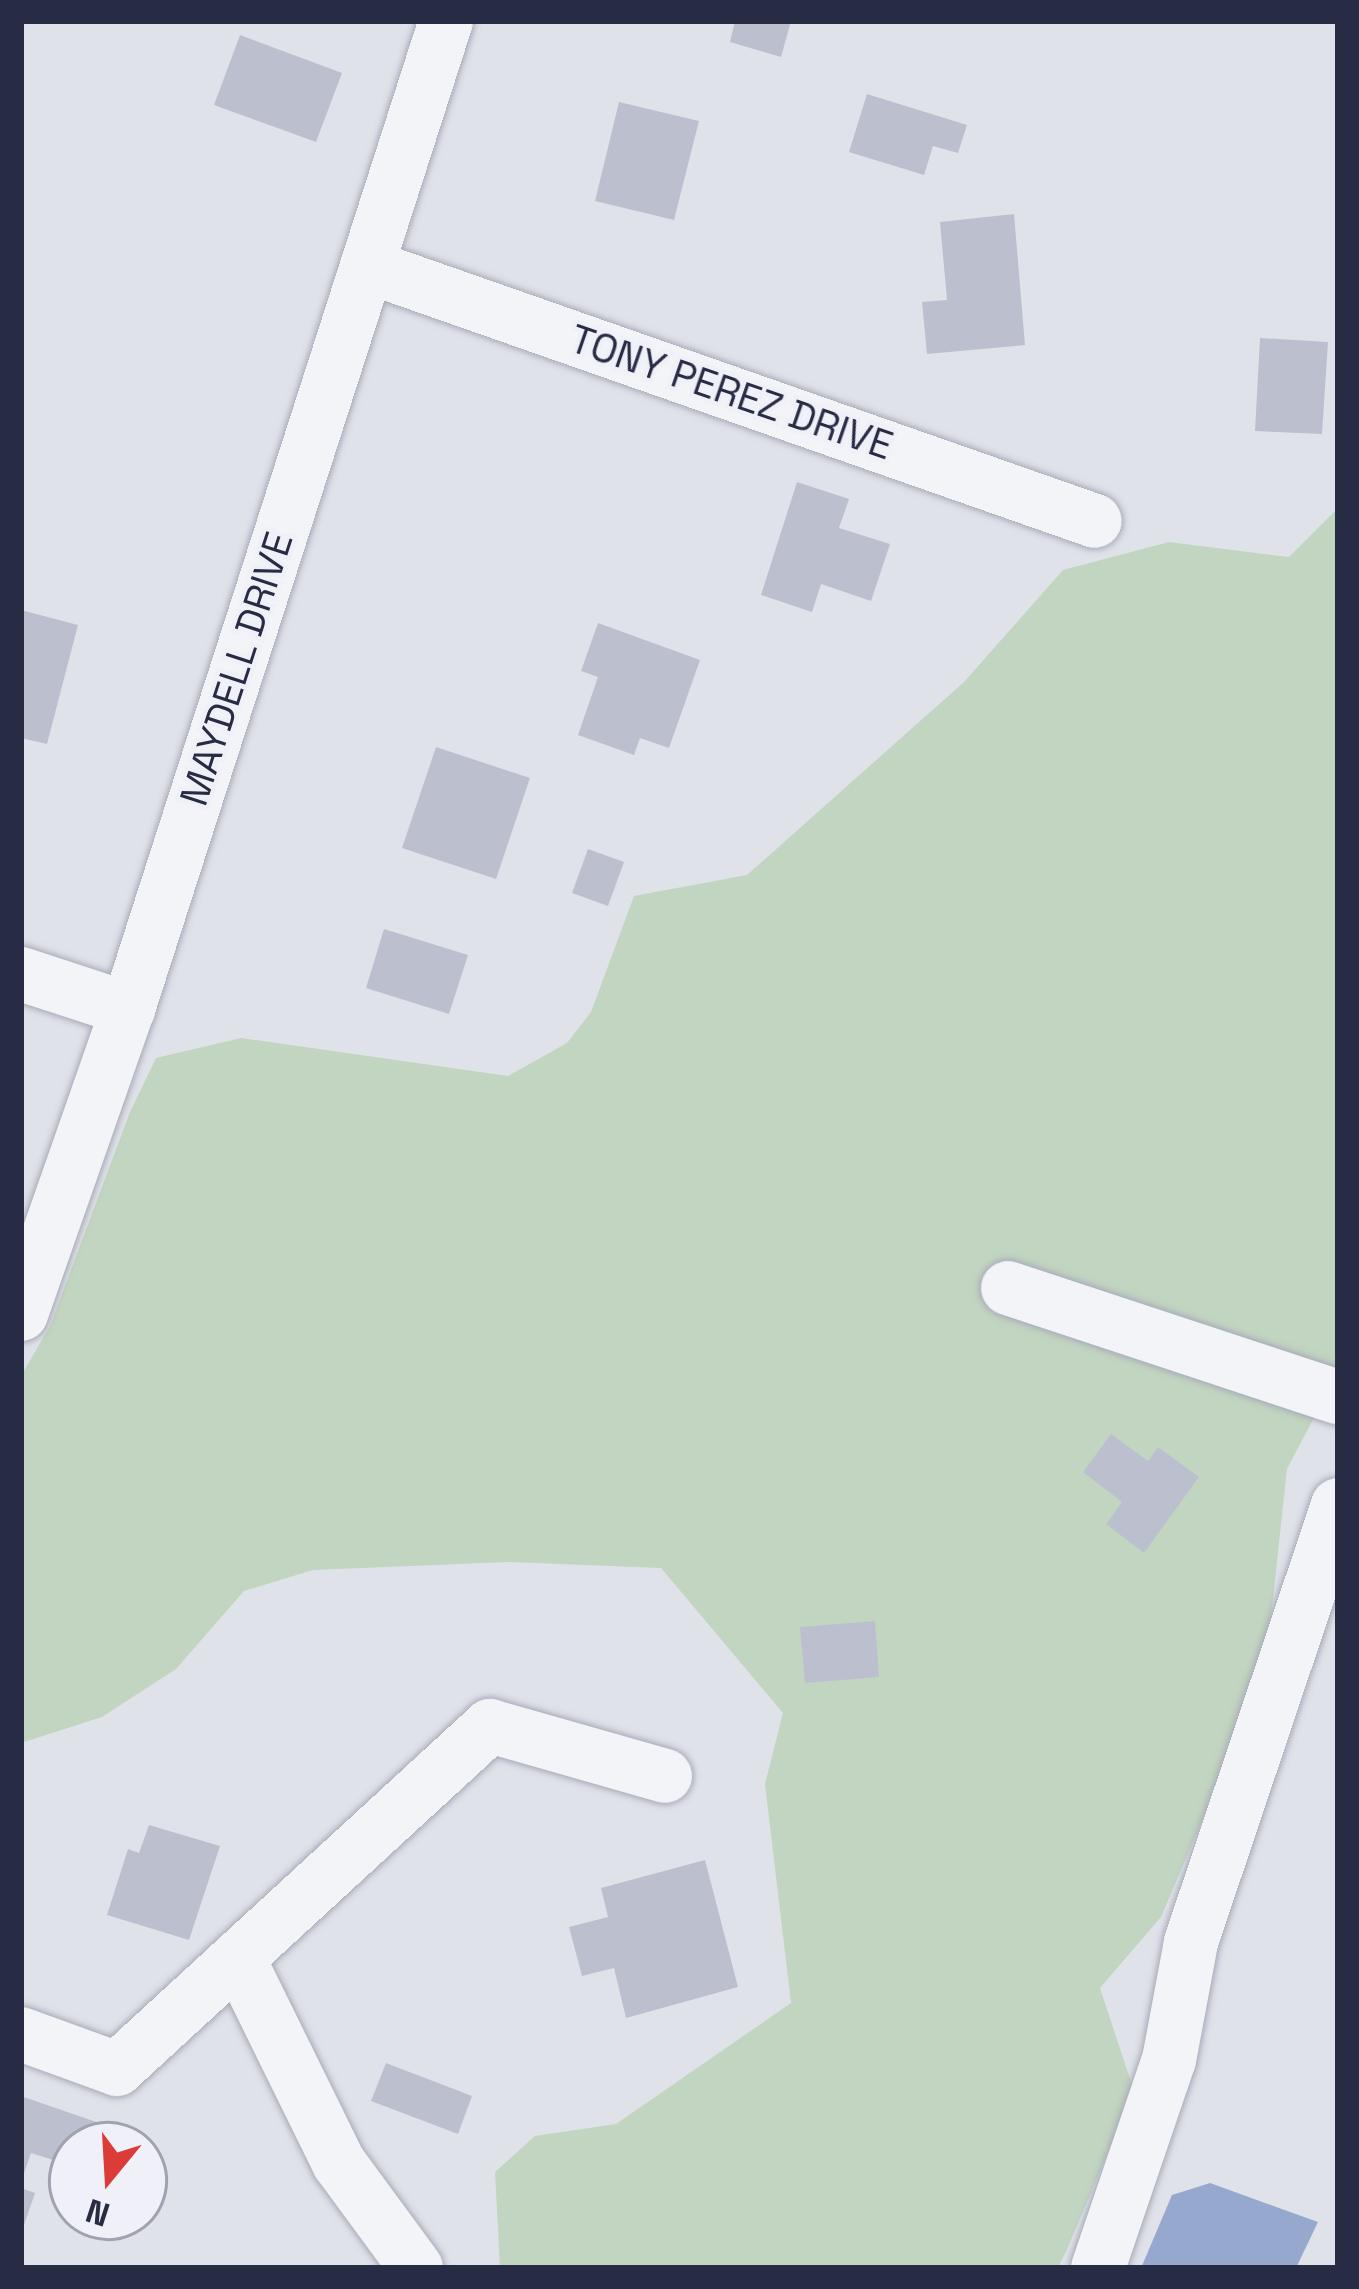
<!DOCTYPE html>
<style>
body{margin:0}
#map{position:relative;width:1359px;height:2289px;overflow:hidden;background:#e0e2ea;font-family:"Space Grotesk",sans-serif}
div>[style]{position:absolute}
.green>*{inset:0;background:#c2d5c0}
.water>*{inset:0;background:#97a8ce}
.building>*{inset:0;background:#bcc0ce}
.roads{filter:drop-shadow(0 0 3px #a8abb8) drop-shadow(0 0 3px #a8abb8)}
.minor>*{height:54px;margin:-27px;padding:0 27px;transform-origin:27px;border-radius:27px;background:#f3f4f8}
span{translate:-50% -50%;white-space:nowrap;text-align:center;line-height:1.15;-webkit-text-stroke:9px #f0f1f8;paint-order:stroke}
.street-label{font-size:39px;color:#272c44}
.frame{position:absolute;inset:0;border:24px solid #272c44;pointer-events:none}
.north{position:absolute;left:48px;top:2121px;width:120px;height:120px;box-sizing:border-box;background:#f0f1f8;border:3px solid #a0a2b0;border-radius:50%;rotate:198deg;font-size:33px;font-weight:700;line-height:48px;text-align:center;color:#272c44}
.north::after{content:'';display:block;margin:auto;width:42px;height:54px;background:#dc3c38;clip-path:polygon(50% 0,100% 100%,50% 72%,0 100%)}
</style>
<div id="map">
<div class="green">
<div style="clip-path:polygon(1338px 508px,1338px 1372px,1287px 1469px,1270px 1627px,1204px 1816px,1161px 1917px,1100px 1988px,1134px 2091px,1068px 2247px,1058px 2268px,500px 2268px,495px 2172px,535px 2136px,616px 2124px,791px 2003px,765px 1784px,783px 1713px,661px 1568px,509px 1562px,313px 1570px,244px 1591px,176px 1669px,102px 1717px,21px 1743px,21px 1376px,50px 1326px,130px 1112px,156px 1058px,241px 1038px,508px 1076px,567px 1043px,591px 1012px,634px 896px,747px 875px,964px 682px,1063px 570px,1169px 542px,1289px 557px)"></div>
</div>
<div class="water">
<div style="clip-path:polygon(1210px 2183px,1318px 2222px,1296px 2268px,1141px 2268px,1172px 2195px)"></div>
</div>
<div class="building">
<div style="clip-path:polygon(735px 21px,791px 21px,781px 57px,730px 42px)"></div>
<div style="clip-path:polygon(240px 35px,342px 73px,316px 142px,214px 105px)"></div>
<div style="clip-path:polygon(867px 94px,967px 125px,958px 153px,933px 146px,924px 175px,849px 152px)"></div>
<div style="clip-path:polygon(619px 102px,699px 121px,674px 220px,595px 201px)"></div>
<div style="clip-path:polygon(1014px 214px,1025px 345px,927px 354px,922px 302px,947px 300px,940px 222px)"></div>
<div style="clip-path:polygon(1260px 338px,1328px 342px,1322px 434px,1255px 431px)"></div>
<div style="clip-path:polygon(797px 482px,849px 499px,839px 528px,890px 544px,871px 601px,821px 584px,812px 612px,761px 595px)"></div>
<div style="clip-path:polygon(21px 610px,78px 625px,47px 744px,21px 738px)"></div>
<div style="clip-path:polygon(598px 623px,700px 660px,669px 748px,640px 738px,634px 755px,578px 735px,598px 677px,581px 671px)"></div>
<div style="clip-path:polygon(436px 747px,530px 778px,496px 879px,402px 848px)"></div>
<div style="clip-path:polygon(588px 849px,624px 862px,608px 906px,572px 893px)"></div>
<div style="clip-path:polygon(384px 929px,468px 955px,449px 1014px,366px 988px)"></div>
<div style="clip-path:polygon(1111px 1434px,1148px 1461px,1158px 1447px,1199px 1477px,1144px 1553px,1106px 1524px,1122px 1502px,1083px 1472px)"></div>
<div style="clip-path:polygon(875px 1621px,879px 1677px,805px 1683px,800px 1627px)"></div>
<div style="clip-path:polygon(149px 1825px,220px 1846px,189px 1940px,107px 1915px,128px 1849px,139px 1853px)"></div>
<div style="clip-path:polygon(705px 1860px,738px 1987px,626px 2018px,614px 1968px,582px 1976px,569px 1927px,608px 1917px,601px 1888px)"></div>
<div style="clip-path:polygon(386px 2063px,472px 2096px,458px 2134px,371px 2101px)"></div>
<div style="clip-path:polygon(21px 2096px,105px 2125px,98px 2145px,72px 2145px,72px 2166px,31px 2153px,21px 2182px)"></div>
<div style="clip-path:polygon(21px 2188px,35px 2193px,22px 2231px,21px 2231px)"></div>
</div>
<div class="roads">
<div class="minor">
<div style="left:367px;top:266px;width:771px;rotate:19.3deg"></div>
<div style="left:21px;top:974px;width:113px;rotate:18.1deg"></div>
<div style="left:1008px;top:1288px;width:348px;rotate:18.3deg"></div>
<div style="left:21px;top:1314px;width:323px;rotate:-70.7deg"></div>
<div style="left:128px;top:1009px;width:1038px;rotate:-72.16deg"></div>
<div style="left:238px;top:1958px;width:229px;rotate:63.8deg"></div>
<div style="left:339px;top:2163px;width:130px;rotate:53.7deg"></div>
<div style="left:21px;top:2034px;width:102px;rotate:20deg"></div>
<div style="left:117px;top:2069px;width:507px;rotate:-42.6deg"></div>
<div style="left:490px;top:1726px;width:182px;rotate:15.9deg"></div>
<div style="left:1098px;top:2268px;width:220px;rotate:-71.2deg"></div>
<div style="left:1169px;top:2060px;width:120px;rotate:-79.4deg"></div>
<div style="left:1191px;top:1942px;width:461px;rotate:-71.4deg"></div>
</div>
</div>
<div class="street-label">
<span style="left:731px;top:393px;rotate:19deg">TONY PEREZ DRIVE</span>
<span style="left:237px;top:669px;rotate:-72deg">MAYDELL DRIVE</span>
</div>
<div class="frame"></div>
<div class="north">N</div>
</div>
